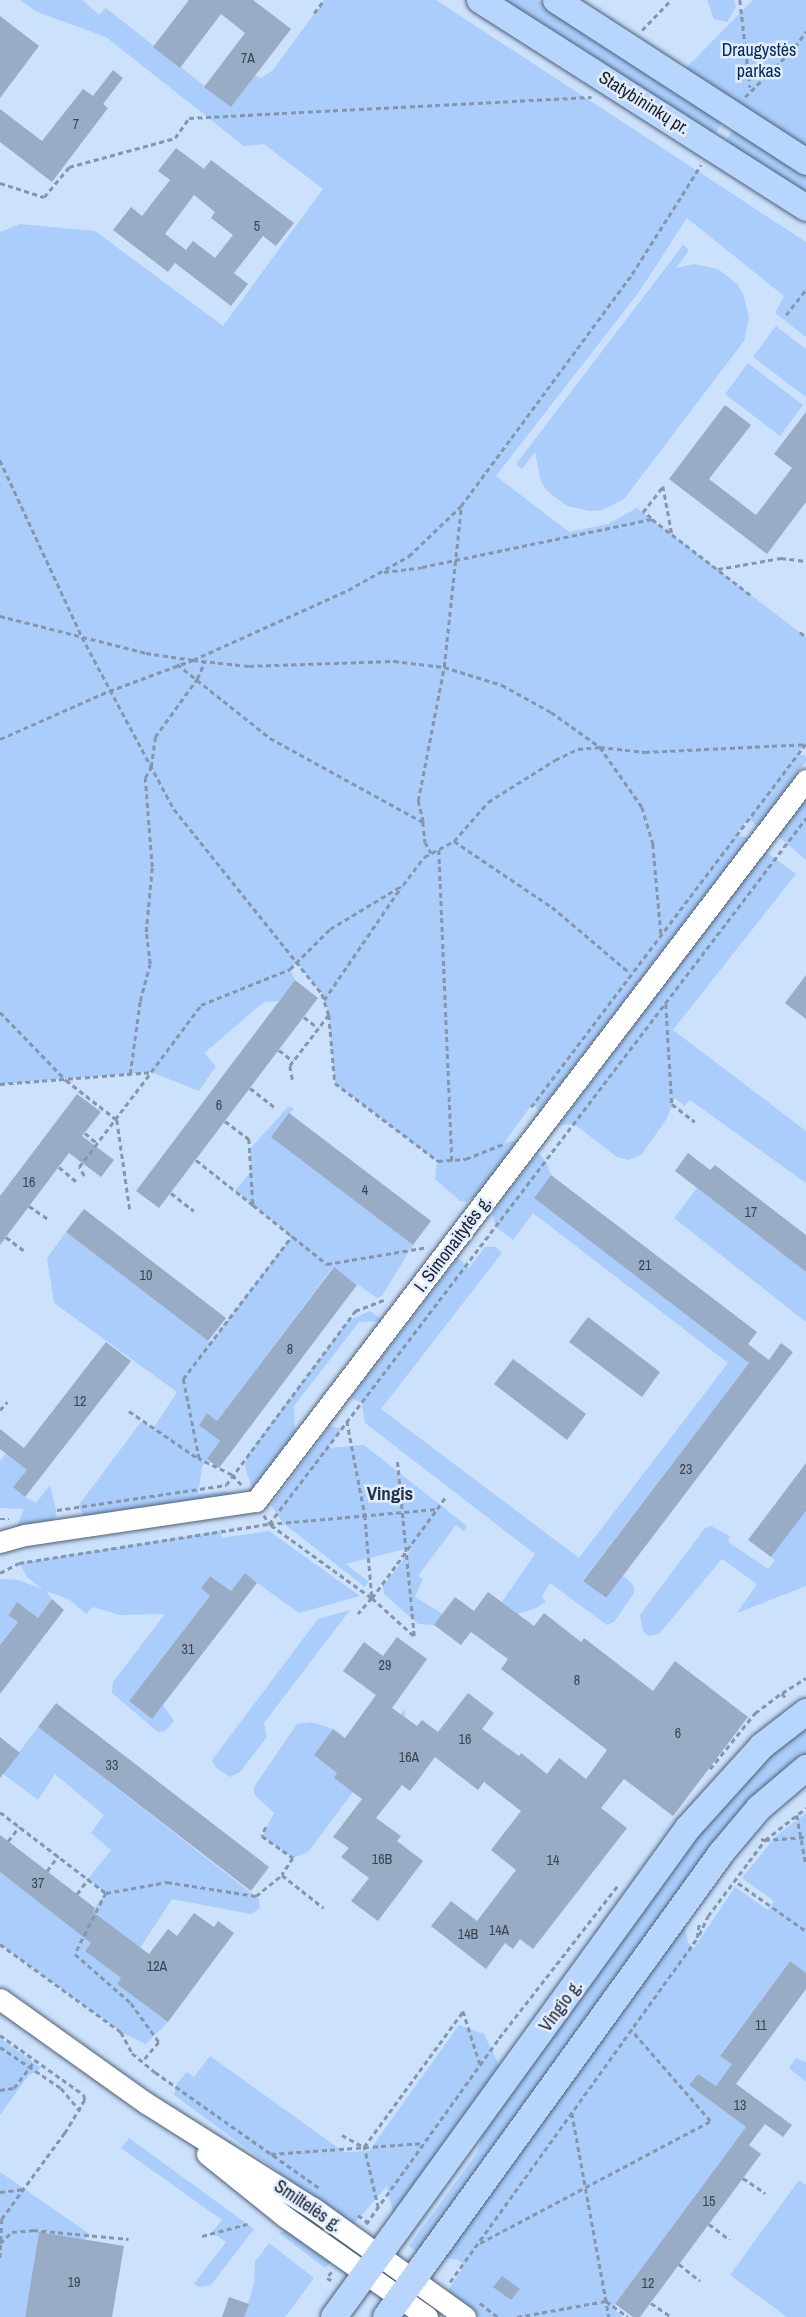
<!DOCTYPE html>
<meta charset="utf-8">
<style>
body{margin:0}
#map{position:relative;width:806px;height:2317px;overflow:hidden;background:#cce1fc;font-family:"Archivo Narrow",sans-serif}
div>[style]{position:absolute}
.green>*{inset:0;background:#aacdfb}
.building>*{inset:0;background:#99acc6}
.path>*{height:2.5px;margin-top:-1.25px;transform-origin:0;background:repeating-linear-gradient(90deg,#8696aa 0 5px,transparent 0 8.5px)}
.roads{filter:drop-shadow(0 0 2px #4d5f75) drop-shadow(0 0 2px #4d5f75)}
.minor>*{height:21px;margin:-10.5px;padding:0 10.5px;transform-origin:10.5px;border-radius:10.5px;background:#fff}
.major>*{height:26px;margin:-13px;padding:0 13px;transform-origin:13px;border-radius:13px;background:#b8d6fd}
span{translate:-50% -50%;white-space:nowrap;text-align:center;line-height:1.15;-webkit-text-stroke:5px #e1edfe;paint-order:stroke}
.number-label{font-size:14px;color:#3a4452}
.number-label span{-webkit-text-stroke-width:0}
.park-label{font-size:18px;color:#002856}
.street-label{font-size:18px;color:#1a212b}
.neighbourhood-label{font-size:19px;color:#233347;font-weight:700}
</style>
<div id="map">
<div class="green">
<div style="clip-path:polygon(20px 0,82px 0,99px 15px,106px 8px,231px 107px,255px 76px,261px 78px,273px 70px,324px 0,436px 0,806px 242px,806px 337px,775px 313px,784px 296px,687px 218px,639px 292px,496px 476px,569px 532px,608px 524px,637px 508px,806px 637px,806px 744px,798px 754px,806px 756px,806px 761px,758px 828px,749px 817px,736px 836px,749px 837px,539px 1112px,533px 1103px,504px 1143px,519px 1140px,479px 1194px,466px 1202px,460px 1201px,435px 1179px,437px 1161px,335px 1083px,328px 1010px,322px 994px,297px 962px,290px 969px,295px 980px,279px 1001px,264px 1002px,204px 1053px,216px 1066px,199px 1091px,151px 1072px,0 1084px,0 232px,20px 224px,95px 231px,223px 326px,323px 189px,264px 144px,244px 146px,106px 37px,37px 12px)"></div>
<div style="clip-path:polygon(502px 0,538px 0,724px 119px,713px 137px)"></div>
<div style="clip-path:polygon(707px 0,734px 0,736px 7px,727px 22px,714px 19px)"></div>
<div style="clip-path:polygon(753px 0,806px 0,806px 150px,684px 70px)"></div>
<div style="clip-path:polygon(735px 126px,806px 172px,806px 197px,724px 144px)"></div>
<div style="clip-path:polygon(683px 245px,689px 250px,676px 268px,694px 264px,718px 269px,737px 284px,743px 294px,749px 317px,744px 341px,624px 499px,602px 510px,590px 511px,567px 506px,548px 492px,541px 482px,535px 452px,522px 469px,516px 464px)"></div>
<div style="clip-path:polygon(776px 326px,806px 349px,806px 397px,753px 357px)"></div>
<div style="clip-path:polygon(748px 363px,803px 405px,780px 436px,725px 394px)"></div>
<div style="clip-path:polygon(806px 797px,806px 860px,777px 835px)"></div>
<div style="clip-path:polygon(765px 851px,796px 874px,673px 1030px,806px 1131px,806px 1183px,690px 1100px,684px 1106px,675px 1098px,666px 1120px,641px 1155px,629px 1160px,617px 1157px,574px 1124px,559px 1125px)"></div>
<div style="clip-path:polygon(288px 1107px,294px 1108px,272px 1137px,413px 1245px,382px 1296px,377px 1298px,333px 1267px,217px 1421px,207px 1413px,199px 1424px,220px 1441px,202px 1467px,198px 1494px,225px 1491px,238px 1496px,85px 1517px,78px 1506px,82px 1501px,141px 1422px,153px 1429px,177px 1392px,54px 1303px,47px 1258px,66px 1232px,210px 1343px,292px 1236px,235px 1191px,251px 1171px,250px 1149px)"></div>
<div style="clip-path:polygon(538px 1153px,546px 1161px,551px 1175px,534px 1198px,749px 1363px,583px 1580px,605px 1598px,623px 1575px,634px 1586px,634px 1593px,614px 1622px,607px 1625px,550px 1583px,542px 1597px,546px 1602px,536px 1608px,518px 1614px,502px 1602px,535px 1554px,365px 1423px,362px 1403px,351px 1398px,458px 1258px,469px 1268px,485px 1247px,496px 1247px,502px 1253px,381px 1409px,579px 1558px,728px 1363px,533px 1213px,513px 1240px,496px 1227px,492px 1213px)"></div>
<div style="clip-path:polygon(697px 1188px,806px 1272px,806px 1322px,674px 1218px)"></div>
<div style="clip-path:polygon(370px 1311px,383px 1321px,359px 1322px,294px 1406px,295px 1433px,252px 1488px,245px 1467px,246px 1457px,348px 1321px)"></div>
<div style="clip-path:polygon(330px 1426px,342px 1429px,328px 1448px,364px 1445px,467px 1526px,464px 1531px,456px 1525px,418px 1576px,423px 1579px,415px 1597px,443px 1614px,434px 1625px,418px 1624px,384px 1594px,383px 1586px,413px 1547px,346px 1564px,368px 1581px,365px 1587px,283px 1523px,271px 1505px)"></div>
<div style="clip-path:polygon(6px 1454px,27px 1470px,14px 1487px,25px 1497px,36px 1503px,50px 1485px,56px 1510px,56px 1517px,51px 1521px,17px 1526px,24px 1509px,0 1508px,0 1461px)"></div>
<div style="clip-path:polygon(806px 1511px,806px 1586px,737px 1613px,757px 1584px,722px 1559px,659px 1634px,649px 1636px,643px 1631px,640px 1615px,705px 1528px,711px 1526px,730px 1536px,728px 1542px,768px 1569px,775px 1560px,771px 1557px)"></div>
<div style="clip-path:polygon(220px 1531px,222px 1538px,269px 1531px,360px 1596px,299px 1613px,245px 1574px,231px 1591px,210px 1576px,201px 1588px,210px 1596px,129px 1701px,152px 1719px,163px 1705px,174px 1721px,165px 1731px,158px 1732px,112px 1693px,113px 1682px,165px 1614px,120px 1615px,93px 1607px,86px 1614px,70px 1600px,46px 1591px,52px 1599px,38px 1618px,17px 1602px,8px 1614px,18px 1622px,0 1645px,0 1579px,18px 1580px,42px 1589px,27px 1577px,19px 1563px)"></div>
<div style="clip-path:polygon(350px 1610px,264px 1723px,267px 1737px,240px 1772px,230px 1777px,216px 1768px,212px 1760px,318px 1619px)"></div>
<div style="clip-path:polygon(405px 1709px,404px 1724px,308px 1852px,293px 1858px,262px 1836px,274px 1813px,254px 1794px,254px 1787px,297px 1724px,311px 1722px,333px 1729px,314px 1755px,337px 1773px,334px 1778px,347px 1788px)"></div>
<div style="clip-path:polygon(806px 1724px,806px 1754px,794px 1761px,420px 2254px,409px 2246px,477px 2153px,484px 2128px,577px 1998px,737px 1783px)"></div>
<div style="clip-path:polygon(38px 1727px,259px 1899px,260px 1908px,251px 1914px,172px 1899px,140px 1948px,106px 1923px,85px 1951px,121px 1978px,117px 1984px,168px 2022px,146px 2044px,121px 2032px,0 1944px,0 1872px,77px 1932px,106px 1893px,88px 1879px,111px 1850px,91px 1833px,104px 1815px,55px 1774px,38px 1800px,3px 1774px)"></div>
<div style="clip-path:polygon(806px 1813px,806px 1973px,790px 1961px,720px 2055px,732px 2064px,716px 2086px,698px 2074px,689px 2085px,746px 2127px,612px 2308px,623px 2317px,480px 2317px,447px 2292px,465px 2265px,458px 2260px,442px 2257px,684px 1922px,688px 1943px,694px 1948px,735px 1887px,768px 1910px,774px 1901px,742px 1878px,775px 1837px)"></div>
<div style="clip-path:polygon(459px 2025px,484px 2034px,500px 2067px,394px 2218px,387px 2186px,352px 2226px,174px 2095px,177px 2083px,187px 2072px,194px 2077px,210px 2056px,344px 2152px,369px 2151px)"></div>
<div style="clip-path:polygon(0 2038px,41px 2068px,28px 2076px,0 2115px)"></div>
<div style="clip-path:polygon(796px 2058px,806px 2062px,806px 2082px,789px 2068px)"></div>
<div style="clip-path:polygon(129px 2138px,254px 2229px,211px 2285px,199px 2287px,194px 2284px,226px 2242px,212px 2232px,222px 2220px,121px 2148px)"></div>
<div style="clip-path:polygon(0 2172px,88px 2233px,86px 2240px,39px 2232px,25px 2317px,0 2317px)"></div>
<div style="clip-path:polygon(799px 2180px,806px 2185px,806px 2317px,787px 2317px,730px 2275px)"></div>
<div style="clip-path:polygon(284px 2231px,289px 2233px,332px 2261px,325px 2268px,279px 2233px)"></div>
<div style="clip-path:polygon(269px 2243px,314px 2278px,285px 2317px,244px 2317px,254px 2284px,255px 2262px)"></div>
</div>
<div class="building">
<div style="clip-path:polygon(189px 0,253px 0,291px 29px,231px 107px,204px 87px,245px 33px,221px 14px,180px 68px,153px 47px)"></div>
<div style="clip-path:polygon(0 16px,39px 46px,0 98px)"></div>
<div style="clip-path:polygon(113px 70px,123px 78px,103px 104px,108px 108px,52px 182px,0 142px,0 109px,42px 141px,83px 89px,93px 96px)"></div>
<div style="clip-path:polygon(evenodd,176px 148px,204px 169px,211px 160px,294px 223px,276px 246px,263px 236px,234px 273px,248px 284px,231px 306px,175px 263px,168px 272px,113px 230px,131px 207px,142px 216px,170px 180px,158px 171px,176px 148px,194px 195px,215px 212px,211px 218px,233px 235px,215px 258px,193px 241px,186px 250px,165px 234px,194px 195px)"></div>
<div style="clip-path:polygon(725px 405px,751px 425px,709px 479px,756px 515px,792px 468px,774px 454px,806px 412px,806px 502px,767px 554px,669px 479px)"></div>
<div style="clip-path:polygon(806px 975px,806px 1019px,785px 1003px)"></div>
<div style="clip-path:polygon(295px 980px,318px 998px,159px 1208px,136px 1191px)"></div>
<div style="clip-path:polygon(77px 1094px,101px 1112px,82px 1136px,114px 1160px,101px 1177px,69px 1153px,0 1245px,0 1196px)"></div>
<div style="clip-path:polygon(289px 1113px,431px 1221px,413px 1245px,271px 1137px)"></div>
<div style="clip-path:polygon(688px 1153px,710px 1170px,715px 1165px,806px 1235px,806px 1272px,675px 1171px)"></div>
<div style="clip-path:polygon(551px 1175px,757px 1332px,748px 1344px,769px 1360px,781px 1343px,793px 1352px,606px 1598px,583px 1581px,749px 1363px,534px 1198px)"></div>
<div style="clip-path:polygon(84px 1209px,226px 1318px,208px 1341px,66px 1232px)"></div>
<div style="clip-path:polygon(334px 1267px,357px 1285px,219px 1468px,207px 1459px,220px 1441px,199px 1425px,207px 1413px,217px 1421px)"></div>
<div style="clip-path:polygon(588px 1317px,660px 1372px,642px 1397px,569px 1342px)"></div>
<div style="clip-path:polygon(106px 1342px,131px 1361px,25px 1497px,13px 1487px,27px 1470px,0 1449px,0 1429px,24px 1448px)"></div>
<div style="clip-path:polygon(513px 1359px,586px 1414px,567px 1440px,494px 1384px)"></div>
<div style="clip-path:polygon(806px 1463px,806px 1511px,771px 1557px,748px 1540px)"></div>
<div style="clip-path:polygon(245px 1573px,257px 1583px,152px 1719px,129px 1701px,210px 1596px,201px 1588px,210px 1576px,231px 1591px)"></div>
<div style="clip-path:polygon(488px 1592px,534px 1626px,544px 1613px,581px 1642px,584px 1638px,653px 1691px,675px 1661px,748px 1717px,673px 1816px,624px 1779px,601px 1808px,627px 1828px,533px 1949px,520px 1939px,513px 1949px,505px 1943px,486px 1969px,431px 1926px,451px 1901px,477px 1921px,516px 1870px,491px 1850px,521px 1811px,484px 1782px,478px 1790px,435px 1757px,410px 1791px,402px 1785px,376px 1818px,401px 1836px,397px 1841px,423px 1861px,378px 1921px,351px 1901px,369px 1878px,341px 1857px,349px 1848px,333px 1837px,362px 1799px,334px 1778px,337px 1773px,314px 1755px,333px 1729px,345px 1738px,376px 1695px,343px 1671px,364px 1642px,383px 1656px,397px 1637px,427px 1659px,392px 1708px,417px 1726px,422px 1720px,438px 1732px,468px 1693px,494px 1713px,482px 1729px,519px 1756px,521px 1753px,547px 1774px,559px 1758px,586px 1779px,607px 1750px,501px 1669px,508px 1659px,471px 1632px,461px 1645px,434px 1625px,455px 1597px,474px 1611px)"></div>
<div style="clip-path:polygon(52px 1599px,64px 1610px,0 1694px,0 1645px,18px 1622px,8px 1615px,17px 1602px,38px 1618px)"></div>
<div style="clip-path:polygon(56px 1703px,269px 1867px,251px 1891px,38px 1727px)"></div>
<div style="clip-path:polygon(0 1737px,20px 1753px,0 1778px)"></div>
<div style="clip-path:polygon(0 1835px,95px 1908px,93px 1912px,149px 1954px,168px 1929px,177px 1936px,194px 1913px,214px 1927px,218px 1921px,234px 1933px,168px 2022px,117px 1984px,121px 1978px,85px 1951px,91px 1943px,0 1872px)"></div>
<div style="clip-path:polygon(790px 1961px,806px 1973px,806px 1989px,736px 2084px,792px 2125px,783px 2137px,765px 2124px,749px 2145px,761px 2154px,640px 2317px,633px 2317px,615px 2304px,746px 2127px,689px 2085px,698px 2074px,716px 2086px,732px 2064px,720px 2056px)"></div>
<div style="clip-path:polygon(39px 2232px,124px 2246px,112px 2317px,25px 2317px)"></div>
<div style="clip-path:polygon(502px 2276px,520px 2289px,511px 2300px,493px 2287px)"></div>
<div style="clip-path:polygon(229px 2297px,249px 2304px,244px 2317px,222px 2317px)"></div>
</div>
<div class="path">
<div style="left:740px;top:0;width:88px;rotate:83.4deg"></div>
<div style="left:314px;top:13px;width:16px;rotate:-52deg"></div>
<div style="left:642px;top:30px;width:42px;rotate:-46deg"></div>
<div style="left:745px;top:97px;width:71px;rotate:-45deg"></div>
<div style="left:795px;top:47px;width:19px;rotate:-55deg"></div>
<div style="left:0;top:183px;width:46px;rotate:17.7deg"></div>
<div style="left:44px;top:197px;width:39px;rotate:-50deg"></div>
<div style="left:69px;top:167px;width:110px;rotate:-15.3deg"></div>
<div style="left:175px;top:138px;width:24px;rotate:-55deg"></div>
<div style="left:189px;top:118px;width:403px;rotate:-3deg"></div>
<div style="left:786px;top:315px;width:33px;rotate:-52deg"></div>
<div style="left:0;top:460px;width:195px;rotate:65.1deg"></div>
<div style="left:82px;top:637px;width:195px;rotate:61.9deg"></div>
<div style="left:174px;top:809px;width:237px;rotate:51.3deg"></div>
<div style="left:322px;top:994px;width:22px;rotate:72deg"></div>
<div style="left:329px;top:1015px;width:64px;rotate:127.4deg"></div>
<div style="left:290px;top:1066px;width:16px;rotate:79deg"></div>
<div style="left:651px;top:518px;width:10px;rotate:-143deg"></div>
<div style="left:643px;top:512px;width:33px;rotate:-52deg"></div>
<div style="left:663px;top:486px;width:49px;rotate:79.4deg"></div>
<div style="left:718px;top:569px;width:64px;rotate:-9.9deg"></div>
<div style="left:781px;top:558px;width:25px;rotate:7deg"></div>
<div style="left:384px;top:572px;width:38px;rotate:-7deg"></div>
<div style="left:422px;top:567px;width:235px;rotate:-11.8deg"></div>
<div style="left:652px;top:519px;width:126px;rotate:37.6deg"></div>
<div style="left:0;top:616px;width:151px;rotate:14.2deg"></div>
<div style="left:146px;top:653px;width:48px;rotate:8.5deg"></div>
<div style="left:193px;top:660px;width:170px;rotate:-24.3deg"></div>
<div style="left:348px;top:590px;width:70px;rotate:-29.1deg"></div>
<div style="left:409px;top:556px;width:72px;rotate:-43.9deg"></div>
<div style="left:461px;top:506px;width:288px;rotate:-53.6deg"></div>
<div style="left:632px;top:274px;width:129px;rotate:-57.7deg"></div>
<div style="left:800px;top:632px;width:8px;rotate:40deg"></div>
<div style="left:177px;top:664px;width:119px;rotate:38.5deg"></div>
<div style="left:270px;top:738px;width:175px;rotate:28.8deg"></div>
<div style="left:423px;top:822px;width:20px;rotate:84deg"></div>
<div style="left:425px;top:842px;width:13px;rotate:61deg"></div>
<div style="left:0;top:739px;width:119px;rotate:-23.8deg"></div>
<div style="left:109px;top:691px;width:90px;rotate:-20.3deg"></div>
<div style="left:193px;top:660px;width:56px;rotate:6.1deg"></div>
<div style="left:249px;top:666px;width:145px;rotate:-2deg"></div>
<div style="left:394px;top:661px;width:50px;rotate:6.8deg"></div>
<div style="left:444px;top:667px;width:61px;rotate:17.2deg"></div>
<div style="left:502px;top:685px;width:56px;rotate:28.9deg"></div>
<div style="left:551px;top:712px;width:60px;rotate:35.5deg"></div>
<div style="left:600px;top:747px;width:73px;rotate:55deg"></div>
<div style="left:642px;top:807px;width:39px;rotate:73deg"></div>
<div style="left:653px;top:844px;width:90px;rotate:84.9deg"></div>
<div style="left:423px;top:822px;width:22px;rotate:-103deg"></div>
<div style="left:418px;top:801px;width:136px;rotate:-79deg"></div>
<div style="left:444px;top:667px;width:160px;rotate:-83.9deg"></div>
<div style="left:454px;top:841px;width:118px;rotate:34deg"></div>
<div style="left:552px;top:907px;width:102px;rotate:40.2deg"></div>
<div style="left:439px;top:850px;width:311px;rotate:87.6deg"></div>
<div style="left:324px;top:1000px;width:137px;rotate:-55.7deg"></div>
<div style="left:666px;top:1004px;width:100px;rotate:86.6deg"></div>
<div style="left:672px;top:1104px;width:29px;rotate:38deg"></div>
<div style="left:0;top:1012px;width:95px;rotate:45.9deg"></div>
<div style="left:66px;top:1080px;width:65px;rotate:38.1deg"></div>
<div style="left:117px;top:1120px;width:91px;rotate:81.8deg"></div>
<div style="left:329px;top:1015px;width:68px;rotate:85deg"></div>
<div style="left:335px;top:1083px;width:129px;rotate:37.1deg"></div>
<div style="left:438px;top:1161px;width:28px;rotate:-4deg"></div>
<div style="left:466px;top:1159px;width:40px;rotate:-22deg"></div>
<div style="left:304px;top:1017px;width:18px;rotate:38deg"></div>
<div style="left:279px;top:1050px;width:18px;rotate:38deg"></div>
<div style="left:130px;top:1074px;width:74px;rotate:-82.2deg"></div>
<div style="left:140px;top:1001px;width:38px;rotate:-75deg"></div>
<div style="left:150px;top:964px;width:32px;rotate:-97deg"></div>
<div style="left:146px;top:932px;width:65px;rotate:-84.7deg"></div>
<div style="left:152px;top:867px;width:89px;rotate:-94.5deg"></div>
<div style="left:145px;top:778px;width:13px;rotate:-61deg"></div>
<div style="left:151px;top:767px;width:30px;rotate:-82deg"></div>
<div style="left:155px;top:737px;width:72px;rotate:-54.1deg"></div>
<div style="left:197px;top:679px;width:20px;rotate:-66deg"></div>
<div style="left:0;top:1084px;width:151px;rotate:-4.5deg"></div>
<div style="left:151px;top:1072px;width:84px;rotate:-53.3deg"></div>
<div style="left:201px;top:1005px;width:96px;rotate:-22deg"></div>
<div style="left:290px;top:969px;width:57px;rotate:-45deg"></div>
<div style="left:330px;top:929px;width:85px;rotate:-31.1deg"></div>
<div style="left:403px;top:885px;width:35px;rotate:-53deg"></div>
<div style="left:424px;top:857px;width:34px;rotate:-28deg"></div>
<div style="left:454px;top:841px;width:52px;rotate:-48.9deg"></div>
<div style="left:488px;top:802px;width:79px;rotate:-32.1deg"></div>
<div style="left:555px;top:760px;width:25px;rotate:-26deg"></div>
<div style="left:578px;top:749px;width:22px;rotate:-5deg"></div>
<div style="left:600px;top:747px;width:45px;rotate:6.3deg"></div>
<div style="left:645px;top:752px;width:161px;rotate:-2.8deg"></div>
<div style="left:250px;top:1088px;width:31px;rotate:38deg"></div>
<div style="left:531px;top:1107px;width:455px;rotate:-52.9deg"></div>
<div style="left:225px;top:1121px;width:30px;rotate:37deg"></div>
<div style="left:249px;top:1139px;width:66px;rotate:86.5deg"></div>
<div style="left:253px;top:1205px;width:95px;rotate:38.6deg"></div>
<div style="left:327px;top:1264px;width:101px;rotate:-9.6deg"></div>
<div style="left:85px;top:1133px;width:17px;rotate:40deg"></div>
<div style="left:196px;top:1160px;width:73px;rotate:38.3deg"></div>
<div style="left:59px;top:1167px;width:25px;rotate:40deg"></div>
<div style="left:84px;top:1176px;width:10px;rotate:-119deg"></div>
<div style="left:79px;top:1167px;width:119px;rotate:-52.8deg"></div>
<div style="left:171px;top:1193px;width:29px;rotate:38deg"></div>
<div style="left:29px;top:1206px;width:25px;rotate:34deg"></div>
<div style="left:6px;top:1237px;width:25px;rotate:37deg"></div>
<div style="left:0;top:1410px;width:11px;rotate:-49deg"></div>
<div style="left:129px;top:1411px;width:85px;rotate:34.4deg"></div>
<div style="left:347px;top:1421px;width:96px;rotate:79.2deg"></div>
<div style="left:365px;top:1515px;width:83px;rotate:85.2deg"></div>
<div style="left:372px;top:1598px;width:21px;rotate:131deg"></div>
<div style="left:241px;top:1485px;width:13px;rotate:-132deg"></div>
<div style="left:232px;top:1475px;width:37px;rotate:-154deg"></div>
<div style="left:199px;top:1459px;width:82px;rotate:-101.3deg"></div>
<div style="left:183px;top:1379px;width:180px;rotate:-52.7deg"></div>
<div style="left:57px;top:1510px;width:171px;rotate:-8.4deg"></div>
<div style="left:226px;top:1485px;width:217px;rotate:-53.4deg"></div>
<div style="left:355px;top:1311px;width:33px;rotate:-21deg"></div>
<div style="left:264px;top:1515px;width:10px;rotate:61deg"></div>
<div style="left:269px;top:1524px;width:169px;rotate:-5.1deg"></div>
<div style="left:437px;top:1509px;width:16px;rotate:-55deg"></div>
<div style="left:0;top:1519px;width:9px"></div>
<div style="left:271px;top:1525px;width:125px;rotate:35.9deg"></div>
<div style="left:372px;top:1598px;width:110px;rotate:-53.9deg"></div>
<div style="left:0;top:1573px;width:21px;rotate:-28deg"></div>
<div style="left:19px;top:1563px;width:253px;rotate:-8.9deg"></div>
<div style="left:269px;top:1524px;width:887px;rotate:-52.74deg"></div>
<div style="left:372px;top:1598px;width:57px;rotate:42.1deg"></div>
<div style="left:414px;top:1636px;width:178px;rotate:-95.5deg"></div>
<div style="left:782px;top:1693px;width:28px;rotate:-32deg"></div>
<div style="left:710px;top:1769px;width:72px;rotate:-51.2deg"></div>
<div style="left:755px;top:1713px;width:34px;rotate:-37deg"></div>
<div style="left:782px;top:1693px;width:7px;rotate:56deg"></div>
<div style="left:0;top:1812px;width:133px;rotate:37.4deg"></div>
<div style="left:106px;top:1893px;width:68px;rotate:116.9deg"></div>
<div style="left:75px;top:1954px;width:74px;rotate:41.2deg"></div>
<div style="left:131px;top:2003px;width:48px;rotate:54.3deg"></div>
<div style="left:159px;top:2042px;width:25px;rotate:130deg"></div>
<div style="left:797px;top:1815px;width:51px;rotate:79.8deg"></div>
<div style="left:266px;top:1827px;width:10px;rotate:114deg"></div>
<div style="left:262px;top:1836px;width:38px;rotate:35deg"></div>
<div style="left:293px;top:1858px;width:20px;rotate:123deg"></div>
<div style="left:761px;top:1839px;width:4px;rotate:14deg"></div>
<div style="left:765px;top:1840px;width:52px;rotate:-38deg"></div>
<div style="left:8px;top:1841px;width:18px;rotate:-52deg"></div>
<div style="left:47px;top:1871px;width:19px;rotate:-54deg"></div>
<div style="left:738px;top:1883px;width:83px;rotate:35.2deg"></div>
<div style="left:106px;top:1893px;width:62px;rotate:-10.2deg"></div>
<div style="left:167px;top:1882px;width:90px;rotate:8.9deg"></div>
<div style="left:256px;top:1896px;width:33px;rotate:-39deg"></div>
<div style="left:282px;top:1875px;width:53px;rotate:38.2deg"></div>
<div style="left:77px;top:1894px;width:19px;rotate:-54deg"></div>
<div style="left:699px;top:1935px;width:21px;rotate:-65deg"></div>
<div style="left:708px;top:1916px;width:95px;rotate:-53.1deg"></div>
<div style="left:765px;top:1840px;width:41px;rotate:-4.2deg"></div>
<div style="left:0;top:1944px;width:150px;rotate:36deg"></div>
<div style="left:121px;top:2032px;width:24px;rotate:62deg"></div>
<div style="left:132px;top:2053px;width:30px;rotate:40deg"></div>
<div style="left:155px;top:2072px;width:203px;rotate:35.2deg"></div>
<div style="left:0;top:2035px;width:103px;rotate:35.5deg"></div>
<div style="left:84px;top:2095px;width:5px;rotate:79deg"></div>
<div style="left:85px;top:2100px;width:39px;rotate:121deg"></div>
<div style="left:65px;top:2133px;width:107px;rotate:126.2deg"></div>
<div style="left:2px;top:2219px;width:43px;rotate:92.7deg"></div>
<div style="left:0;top:2047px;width:73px;rotate:33.9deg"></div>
<div style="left:61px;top:2088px;width:30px;rotate:50deg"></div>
<div style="left:0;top:2090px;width:14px;rotate:-8deg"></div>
<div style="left:14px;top:2088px;width:35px;rotate:-53deg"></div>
<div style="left:572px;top:2113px;width:207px;rotate:79.7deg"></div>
<div style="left:342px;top:2135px;width:25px;rotate:29deg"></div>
<div style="left:271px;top:2154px;width:153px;rotate:-4.1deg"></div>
<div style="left:743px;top:2178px;width:27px;rotate:34deg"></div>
<div style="left:0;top:2192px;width:23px;rotate:-7deg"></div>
<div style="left:378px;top:2208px;width:63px;rotate:-102.9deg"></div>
<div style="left:364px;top:2147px;width:168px;rotate:-53.9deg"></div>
<div style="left:463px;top:2011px;width:56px;rotate:72.2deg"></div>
<div style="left:358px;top:2215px;width:17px;rotate:36deg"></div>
<div style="left:366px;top:2224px;width:229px;rotate:-54.4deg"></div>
<div style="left:499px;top:2038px;width:195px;rotate:-52.1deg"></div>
<div style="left:709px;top:2224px;width:26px;rotate:37deg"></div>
<div style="left:202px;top:2236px;width:47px;rotate:-14.9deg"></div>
<div style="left:0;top:2243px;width:16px;rotate:-43deg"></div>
<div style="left:12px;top:2232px;width:21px;rotate:-5deg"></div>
<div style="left:33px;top:2230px;width:96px;rotate:5.4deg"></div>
<div style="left:480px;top:2243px;width:260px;rotate:-27.9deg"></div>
<div style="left:710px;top:2121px;width:121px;rotate:-131deg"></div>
<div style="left:679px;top:2264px;width:27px;rotate:39deg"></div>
<div style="left:332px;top:2272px;width:8px;rotate:130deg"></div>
<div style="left:327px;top:2278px;width:7px;rotate:27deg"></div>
<div style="left:450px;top:2282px;width:423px;rotate:-54.3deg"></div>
<div style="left:697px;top:1938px;width:15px;rotate:-82deg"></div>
<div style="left:480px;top:2303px;width:23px;rotate:38deg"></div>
<div style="left:651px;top:2303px;width:25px;rotate:34deg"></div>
<div style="left:517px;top:2317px;width:90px;rotate:-10.2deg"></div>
<div style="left:606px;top:2301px;width:27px;rotate:36deg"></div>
</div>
<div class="roads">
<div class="minor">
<div style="left:0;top:1542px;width:26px;rotate:-16deg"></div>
<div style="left:25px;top:1535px;width:233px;rotate:-8.4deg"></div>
<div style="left:256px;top:1501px;width:907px;rotate:-52.66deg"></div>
<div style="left:0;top:1999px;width:179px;rotate:35.5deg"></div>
<div style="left:146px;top:2103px;width:197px;rotate:32.2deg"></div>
<div style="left:313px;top:2208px;width:187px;rotate:35.6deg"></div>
<div style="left:207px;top:2154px;width:99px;rotate:38.8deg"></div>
<div style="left:284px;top:2216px;width:175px;rotate:35.2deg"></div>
</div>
<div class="major">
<div style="left:480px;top:0;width:387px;rotate:32.5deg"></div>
<div style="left:556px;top:0;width:298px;rotate:32.9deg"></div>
<div style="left:334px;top:2317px;width:604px;rotate:-54.1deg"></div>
<div style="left:688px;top:1828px;width:110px;rotate:-47.9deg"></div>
<div style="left:762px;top:1746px;width:56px;rotate:-37.7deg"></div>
<div style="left:386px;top:2317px;width:574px;rotate:-54.15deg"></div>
<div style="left:722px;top:1852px;width:57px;rotate:-49.9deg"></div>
<div style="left:759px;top:1808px;width:62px;rotate:-40.4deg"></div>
</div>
</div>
<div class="number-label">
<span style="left:248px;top:58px">7A</span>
<span style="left:76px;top:124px">7</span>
<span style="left:257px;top:226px">5</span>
<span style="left:219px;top:1105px">6</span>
<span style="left:29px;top:1182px">16</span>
<span style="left:365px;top:1190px">4</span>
<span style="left:751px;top:1212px">17</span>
<span style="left:645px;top:1265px">21</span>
<span style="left:146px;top:1275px">10</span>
<span style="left:290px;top:1349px">8</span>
<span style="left:80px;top:1401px">12</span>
<span style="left:686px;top:1469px">23</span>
<span style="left:188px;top:1649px">31</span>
<span style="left:385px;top:1665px">29</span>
<span style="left:577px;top:1680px">8</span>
<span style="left:678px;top:1733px">6</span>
<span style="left:465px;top:1739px">16</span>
<span style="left:409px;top:1757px">16A</span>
<span style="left:112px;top:1765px">33</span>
<span style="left:382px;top:1859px">16B</span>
<span style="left:553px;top:1860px">14</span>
<span style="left:38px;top:1883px">37</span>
<span style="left:499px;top:1930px">14A</span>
<span style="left:468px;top:1934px">14B</span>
<span style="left:157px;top:1966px">12A</span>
<span style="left:761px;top:2025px">11</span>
<span style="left:740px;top:2105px">13</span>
<span style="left:709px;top:2201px">15</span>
<span style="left:74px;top:2282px">19</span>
<span style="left:648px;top:2283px">12</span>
</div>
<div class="park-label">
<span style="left:759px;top:61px">Draugystės<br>parkas</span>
</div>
<div class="street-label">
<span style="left:644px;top:103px;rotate:32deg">Statybininkų pr.</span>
<span style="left:453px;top:1244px;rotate:-53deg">I. Simonaitytės g.</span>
<span style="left:561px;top:2006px;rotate:-54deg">Vingio g.</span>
<span style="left:308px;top:2206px;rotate:34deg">Smiltelės g.</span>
</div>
<div class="neighbourhood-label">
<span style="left:390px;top:1494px">Vingis</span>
</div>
</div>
